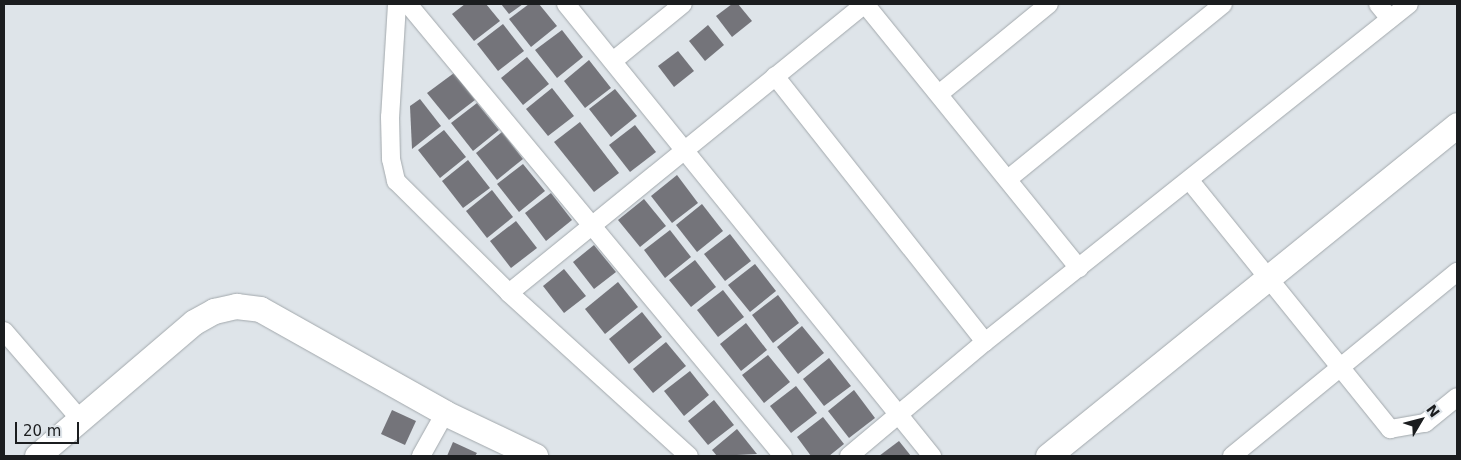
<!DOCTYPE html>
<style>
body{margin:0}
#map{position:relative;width:1461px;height:460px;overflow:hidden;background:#dee4e9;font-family:"DejaVu Sans",sans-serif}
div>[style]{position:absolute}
.building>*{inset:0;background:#74747a}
.roads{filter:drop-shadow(0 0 1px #a2a8ac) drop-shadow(0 0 1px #a2a8ac)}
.street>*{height:18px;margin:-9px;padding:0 9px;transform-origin:9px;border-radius:9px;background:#fff}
.secondary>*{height:25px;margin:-12.5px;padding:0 12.5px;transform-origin:12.5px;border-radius:12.5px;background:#fff}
span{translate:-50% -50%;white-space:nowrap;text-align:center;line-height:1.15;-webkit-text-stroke:5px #dee4e9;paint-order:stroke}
.frame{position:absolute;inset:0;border:5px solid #1b1d1f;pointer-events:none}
.north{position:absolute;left:1396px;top:395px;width:50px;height:50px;-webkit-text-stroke:4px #dee4e9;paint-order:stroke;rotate:53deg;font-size:14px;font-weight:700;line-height:20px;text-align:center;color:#1b1d1f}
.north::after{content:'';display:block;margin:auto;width:18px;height:22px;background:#1b1d1f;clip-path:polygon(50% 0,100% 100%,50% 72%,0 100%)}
.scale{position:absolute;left:15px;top:422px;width:64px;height:22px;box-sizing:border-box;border:2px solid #1b1d1f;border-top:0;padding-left:6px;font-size:15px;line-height:18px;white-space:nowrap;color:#1b1d1f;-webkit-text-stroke:4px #dee4e9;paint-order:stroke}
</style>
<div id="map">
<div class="building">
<div style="clip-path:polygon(465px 4px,486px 4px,500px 21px,474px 41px,452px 14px)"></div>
<div style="clip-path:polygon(501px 4px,523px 4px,509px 14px)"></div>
<div style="clip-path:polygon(529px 4px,539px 4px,557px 26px,531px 47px,509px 19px)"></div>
<div style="clip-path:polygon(732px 4px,738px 4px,752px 21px,732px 37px,716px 16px)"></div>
<div style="clip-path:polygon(503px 24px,524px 51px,498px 71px,477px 44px)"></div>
<div style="clip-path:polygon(708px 25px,724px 45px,705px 61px,689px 41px)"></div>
<div style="clip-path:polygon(562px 30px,583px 57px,557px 78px,535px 50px)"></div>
<div style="clip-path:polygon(678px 51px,694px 71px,674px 87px,658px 66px)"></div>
<div style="clip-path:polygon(527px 57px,549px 84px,523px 105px,501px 78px)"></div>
<div style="clip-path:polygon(589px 60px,611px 88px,585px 108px,564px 81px)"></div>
<div style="clip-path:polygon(454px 73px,475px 100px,449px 120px,427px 93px)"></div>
<div style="clip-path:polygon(552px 88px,574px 116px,548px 136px,526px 109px)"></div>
<div style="clip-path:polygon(615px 89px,637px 116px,611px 137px,589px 109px)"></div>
<div style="clip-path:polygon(420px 99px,441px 126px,412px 149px,410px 106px)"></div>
<div style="clip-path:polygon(477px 103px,499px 130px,473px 151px,451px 123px)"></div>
<div style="clip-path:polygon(580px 122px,619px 173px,594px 192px,554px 142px)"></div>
<div style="clip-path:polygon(635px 125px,656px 152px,630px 172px,609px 145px)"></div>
<div style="clip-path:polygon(444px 130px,466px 157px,440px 178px,418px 150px)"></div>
<div style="clip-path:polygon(502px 132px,523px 159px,497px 180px,476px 153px)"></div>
<div style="clip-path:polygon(468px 160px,490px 188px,463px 208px,442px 181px)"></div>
<div style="clip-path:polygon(523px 164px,545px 191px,519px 212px,497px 184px)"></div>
<div style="clip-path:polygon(677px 175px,698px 203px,672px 223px,651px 196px)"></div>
<div style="clip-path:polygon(492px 190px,513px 217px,487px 238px,466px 211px)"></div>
<div style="clip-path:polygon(551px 193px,572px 220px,546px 241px,525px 213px)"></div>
<div style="clip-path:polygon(644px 199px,666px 226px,640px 247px,618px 220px)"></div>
<div style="clip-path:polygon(702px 204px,723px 231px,697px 252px,676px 225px)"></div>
<div style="clip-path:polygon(516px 221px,537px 248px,511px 268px,490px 241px)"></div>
<div style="clip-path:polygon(670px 230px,691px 257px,665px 278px,644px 250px)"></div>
<div style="clip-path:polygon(730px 234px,751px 261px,725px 281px,704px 254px)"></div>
<div style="clip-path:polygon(594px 245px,616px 272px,594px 289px,573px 262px)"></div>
<div style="clip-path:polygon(695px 260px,716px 287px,691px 307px,669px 280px)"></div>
<div style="clip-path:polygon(755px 264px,776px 291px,750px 312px,728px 285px)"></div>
<div style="clip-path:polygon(564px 269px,586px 296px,564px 313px,543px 286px)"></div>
<div style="clip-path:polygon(618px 282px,638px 307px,605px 334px,585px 309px)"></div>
<div style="clip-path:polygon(723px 290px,744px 317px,718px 337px,697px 310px)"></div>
<div style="clip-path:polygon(778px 295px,799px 323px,773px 343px,752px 315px)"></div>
<div style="clip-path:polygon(642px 312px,662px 337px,629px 364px,609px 339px)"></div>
<div style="clip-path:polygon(746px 323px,767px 350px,741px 371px,720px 344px)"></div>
<div style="clip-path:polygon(802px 326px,824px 353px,798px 374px,777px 347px)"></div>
<div style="clip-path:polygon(666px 342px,686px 366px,653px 393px,633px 369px)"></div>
<div style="clip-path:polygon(768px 355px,790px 382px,764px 403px,742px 375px)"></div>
<div style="clip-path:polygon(829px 358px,851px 386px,824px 406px,803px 379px)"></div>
<div style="clip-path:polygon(690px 371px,709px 395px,684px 416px,664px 391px)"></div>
<div style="clip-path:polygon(796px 386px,817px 413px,791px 433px,770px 406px)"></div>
<div style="clip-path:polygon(854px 390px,875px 418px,849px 438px,828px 411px)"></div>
<div style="clip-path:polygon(714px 400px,734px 425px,708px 445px,688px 421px)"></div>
<div style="clip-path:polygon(392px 410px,416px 421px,405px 445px,381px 434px)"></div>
<div style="clip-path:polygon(823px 417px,844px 444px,829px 456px,811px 456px,797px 437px)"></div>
<div style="clip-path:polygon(737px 429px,757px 454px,717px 456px,712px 450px)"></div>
<div style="clip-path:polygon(899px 441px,911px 456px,879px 456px)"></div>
<div style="clip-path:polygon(453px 442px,477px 453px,475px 456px,447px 456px)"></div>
</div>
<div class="roads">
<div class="street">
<div style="left:397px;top:4px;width:113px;rotate:93.5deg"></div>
<div style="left:390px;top:117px;width:42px;rotate:88.6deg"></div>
<div style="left:391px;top:159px;width:23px;rotate:77deg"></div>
<div style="left:396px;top:181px;width:159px;rotate:44.7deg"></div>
<div style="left:509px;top:293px;width:243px;rotate:42.2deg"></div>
<div style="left:408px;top:4px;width:587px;rotate:50.32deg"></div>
<div style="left:566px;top:4px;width:582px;rotate:51deg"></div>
<div style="left:865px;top:4px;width:340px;rotate:51deg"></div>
<div style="left:1378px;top:4px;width:19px;rotate:51deg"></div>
<div style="left:613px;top:61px;width:90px;rotate:-39.2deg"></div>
<div style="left:775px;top:76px;width:339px;rotate:51.7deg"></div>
<div style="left:939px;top:94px;width:142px;rotate:-39.3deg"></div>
<div style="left:1008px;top:179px;width:277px;rotate:-39.1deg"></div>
<div style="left:1190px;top:181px;width:319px;rotate:51.1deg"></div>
<div style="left:1390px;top:429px;width:36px;rotate:-10deg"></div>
<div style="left:1425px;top:423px;width:41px;rotate:-39.1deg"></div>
<div style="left:509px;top:293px;width:458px;rotate:-39.1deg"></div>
<div style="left:4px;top:331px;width:116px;rotate:49.2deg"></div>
<div style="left:421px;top:456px;width:49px;rotate:-60.8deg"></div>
<div style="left:849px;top:456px;width:177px;rotate:-40deg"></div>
<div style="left:985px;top:342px;width:542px;rotate:-38.56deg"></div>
<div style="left:1232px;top:456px;width:291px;rotate:-39.3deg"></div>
</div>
<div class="secondary">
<div style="left:37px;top:456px;width:206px;rotate:-40.5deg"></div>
<div style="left:194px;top:322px;width:23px;rotate:-29deg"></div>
<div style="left:214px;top:311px;width:23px;rotate:-13deg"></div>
<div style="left:236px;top:306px;width:24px;rotate:7deg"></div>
<div style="left:260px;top:309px;width:212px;rotate:29.3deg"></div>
<div style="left:445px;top:413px;width:100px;rotate:25.5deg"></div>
<div style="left:1048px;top:456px;width:526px;rotate:-38.98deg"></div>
</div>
</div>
<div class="frame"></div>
<div class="north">N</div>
<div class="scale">20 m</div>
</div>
